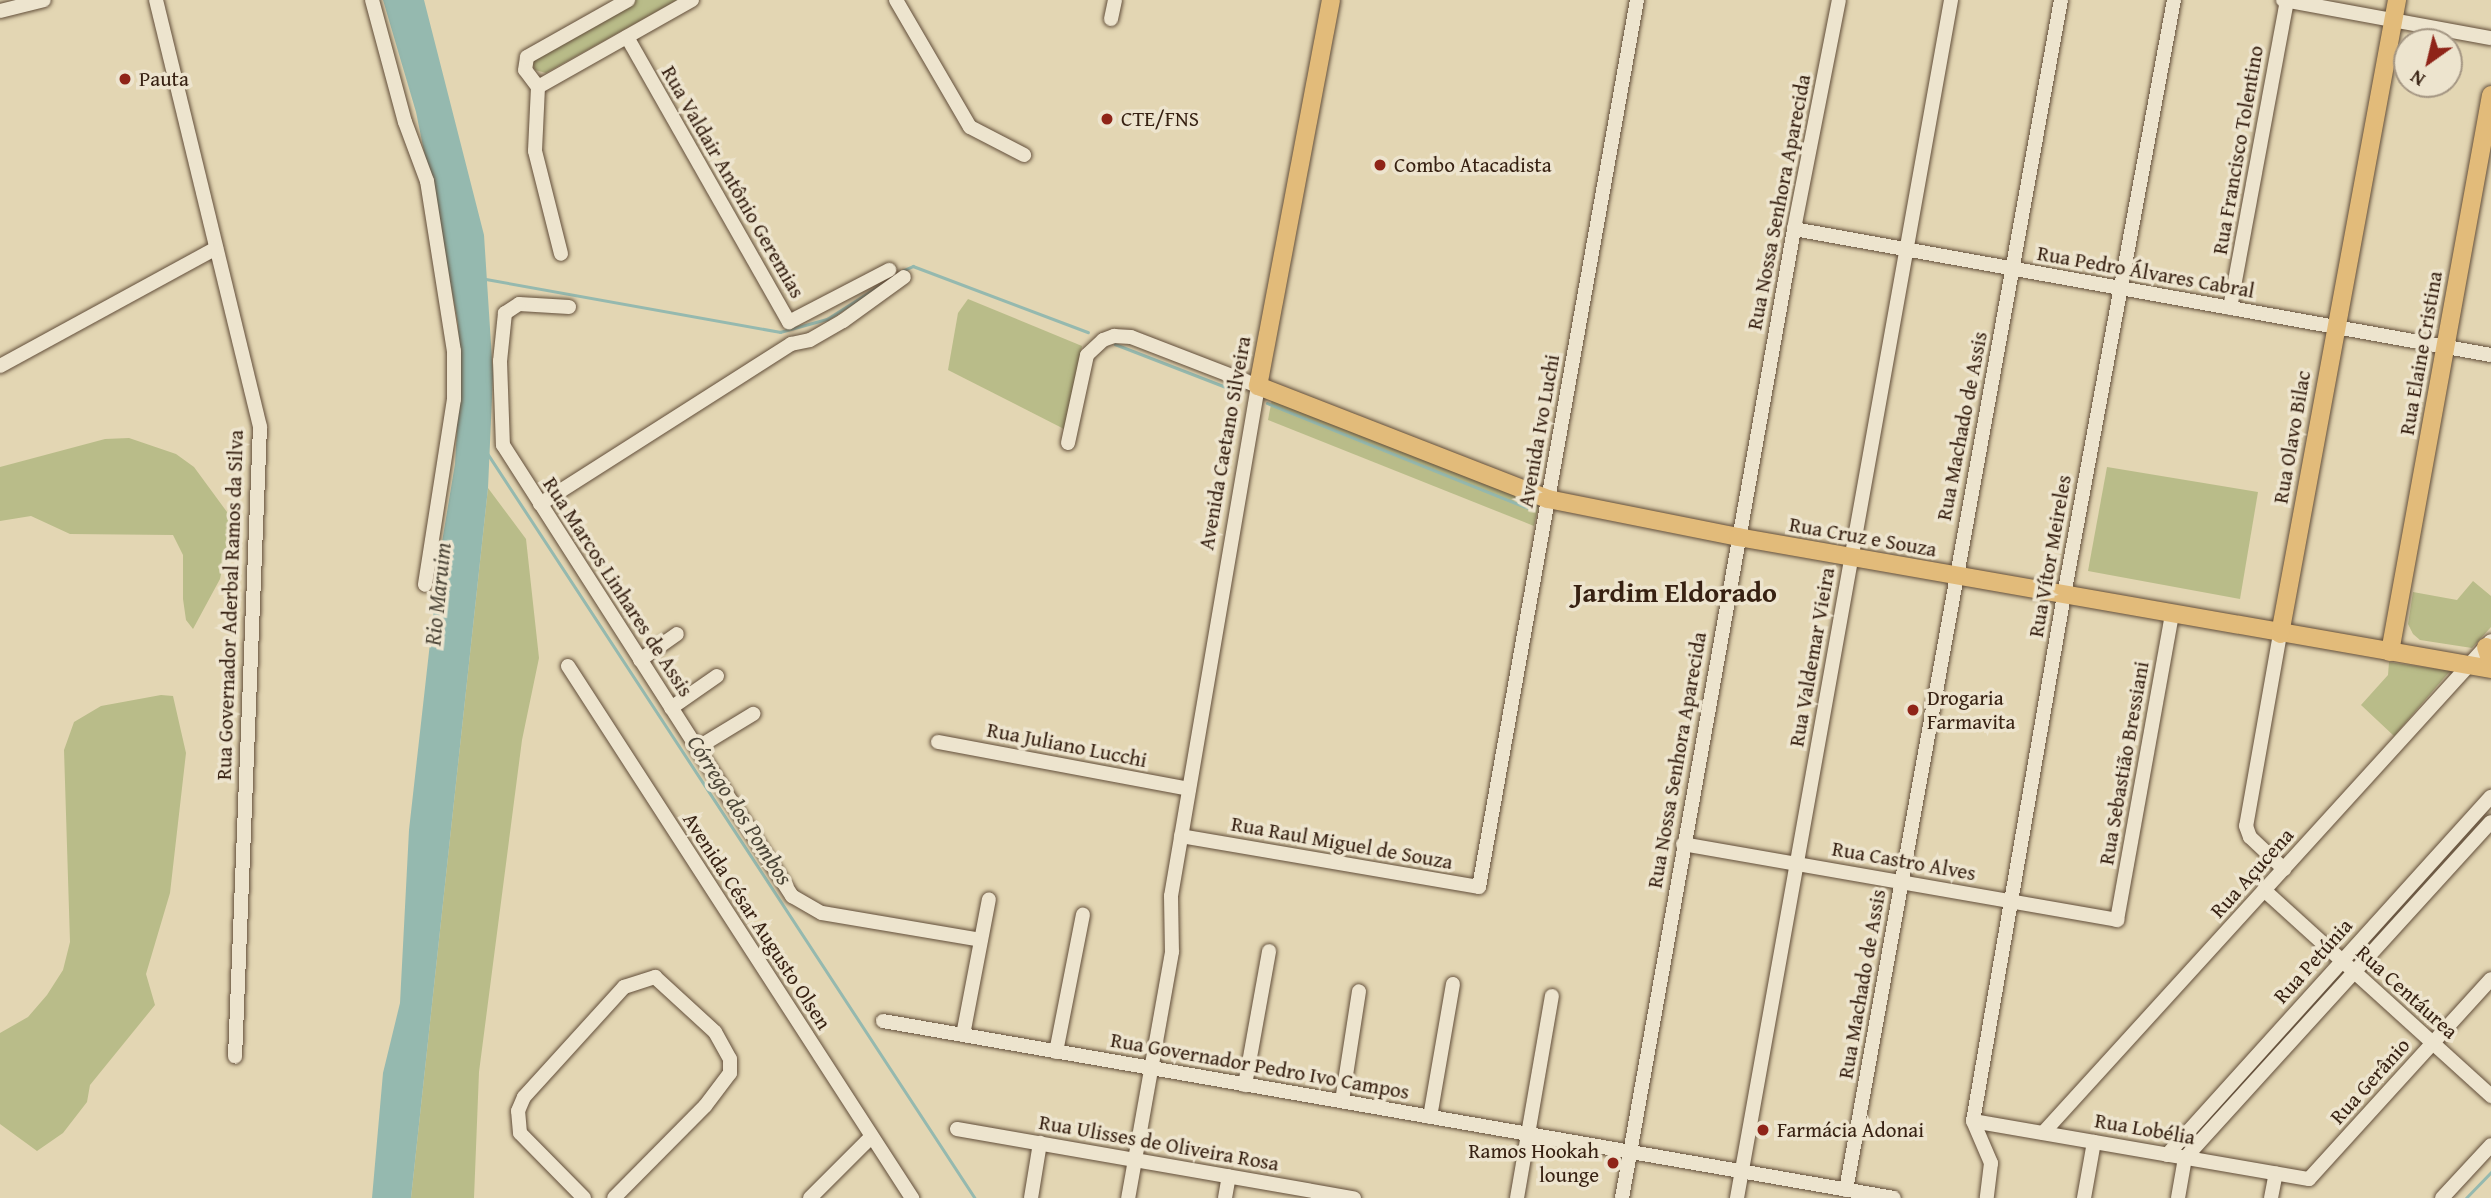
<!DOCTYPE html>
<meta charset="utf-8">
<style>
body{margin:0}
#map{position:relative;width:2491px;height:1198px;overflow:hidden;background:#e3d6b3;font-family:"Gentium Book Plus",serif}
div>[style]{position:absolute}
.green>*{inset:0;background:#b9bc89}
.water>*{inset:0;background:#95b9af}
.stream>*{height:2.5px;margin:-1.25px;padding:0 1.25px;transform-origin:1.25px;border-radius:1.25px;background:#95b9af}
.roads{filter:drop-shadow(0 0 2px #624e3a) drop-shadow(0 0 2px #624e3a)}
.minor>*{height:14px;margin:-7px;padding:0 7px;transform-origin:7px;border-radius:7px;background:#ede4ce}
.major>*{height:18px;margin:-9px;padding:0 9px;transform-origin:9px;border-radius:9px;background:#e2bb7a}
.dots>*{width:19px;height:19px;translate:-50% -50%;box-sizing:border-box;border:4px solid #ede4ce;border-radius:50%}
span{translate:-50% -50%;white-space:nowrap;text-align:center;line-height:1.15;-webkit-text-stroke:7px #ede4ce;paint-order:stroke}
.poi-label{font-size:21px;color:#372112}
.left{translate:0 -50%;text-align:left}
.right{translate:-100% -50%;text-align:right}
.street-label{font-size:21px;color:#372112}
.water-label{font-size:23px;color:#4e4739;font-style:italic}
.district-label{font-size:28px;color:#372112;font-weight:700}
.north{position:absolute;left:2393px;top:28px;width:70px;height:70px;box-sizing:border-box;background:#ede4ce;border:2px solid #a49683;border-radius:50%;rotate:214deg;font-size:19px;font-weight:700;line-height:28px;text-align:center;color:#372112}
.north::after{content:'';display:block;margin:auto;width:24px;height:32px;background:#8f2418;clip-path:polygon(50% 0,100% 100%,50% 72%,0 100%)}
</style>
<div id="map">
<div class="green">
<div style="clip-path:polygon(635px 0,677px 0,546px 73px,535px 70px,532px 62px,538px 55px)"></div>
<div style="clip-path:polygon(968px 299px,1082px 346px,1066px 430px,948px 370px,958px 313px)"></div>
<div style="clip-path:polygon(1272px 399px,1540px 499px,1534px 526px,1268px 420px)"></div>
<div style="clip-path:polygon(129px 438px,176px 454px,194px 467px,227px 512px,230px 531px,220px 579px,193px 629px,186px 620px,183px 599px,183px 555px,173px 535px,70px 534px,31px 516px,0 521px,0 467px,105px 439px)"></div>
<div style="clip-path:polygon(2107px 467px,2258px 492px,2240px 599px,2088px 571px)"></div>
<div style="clip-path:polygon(488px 488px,526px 539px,539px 658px,522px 740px,479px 1072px,474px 1198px,411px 1198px)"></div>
<div style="clip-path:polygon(2473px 581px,2491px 596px,2491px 627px,2472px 648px,2420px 640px,2413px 634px,2408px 624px,2413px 592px,2457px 600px)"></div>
<div style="clip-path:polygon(2389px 662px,2450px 671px,2394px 736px,2361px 705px,2388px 675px)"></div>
<div style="clip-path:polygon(161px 695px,173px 696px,186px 753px,170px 893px,146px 974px,155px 1005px,90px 1085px,87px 1102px,63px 1133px,37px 1151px,0 1124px,0 1033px,28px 1017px,47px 995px,63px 970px,70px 942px,64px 750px,74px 722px,101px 706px)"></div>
</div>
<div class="water">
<div style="clip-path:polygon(383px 0,424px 0,484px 235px,493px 375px,488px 488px,411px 1198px,372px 1198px,383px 1073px,400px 1003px,409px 830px,440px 554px,455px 464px,460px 373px,458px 324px,445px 254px,416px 112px)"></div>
</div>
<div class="stream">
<div style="left:902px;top:271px;width:12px;rotate:-24deg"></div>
<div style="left:913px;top:266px;width:187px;rotate:20.7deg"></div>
<div style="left:486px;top:279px;width:299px;rotate:10.2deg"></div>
<div style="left:780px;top:332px;width:49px;rotate:-15.5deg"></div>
<div style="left:827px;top:319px;width:65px;rotate:-32.5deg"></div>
<div style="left:1115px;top:344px;width:133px;rotate:21.2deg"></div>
<div style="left:1267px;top:403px;width:284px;rotate:21.9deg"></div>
<div style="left:486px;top:451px;width:893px;rotate:56.79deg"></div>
<div style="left:2466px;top:1198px;width:36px;rotate:-46deg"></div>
</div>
<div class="roads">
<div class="minor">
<div style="left:156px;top:0;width:439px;rotate:76.3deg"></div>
<div style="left:260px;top:427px;width:630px;rotate:92.27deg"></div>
<div style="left:372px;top:0;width:126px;rotate:74.9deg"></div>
<div style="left:405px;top:122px;width:63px;rotate:69.6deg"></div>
<div style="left:427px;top:181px;width:172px;rotate:81deg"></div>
<div style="left:454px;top:351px;width:48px;rotate:90deg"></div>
<div style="left:454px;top:399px;width:188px;rotate:98.9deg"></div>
<div style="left:896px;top:0;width:147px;rotate:59.8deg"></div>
<div style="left:970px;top:127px;width:61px;rotate:27.4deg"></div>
<div style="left:2283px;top:0;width:211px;rotate:10.4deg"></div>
<div style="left:0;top:11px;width:45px;rotate:-14deg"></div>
<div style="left:1111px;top:19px;width:19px;rotate:-78deg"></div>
<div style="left:627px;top:37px;width:328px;rotate:60.4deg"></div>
<div style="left:789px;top:322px;width:113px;rotate:-27.5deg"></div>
<div style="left:538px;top:87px;width:177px;rotate:-29.5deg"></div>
<div style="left:538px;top:87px;width:64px;rotate:92.7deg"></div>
<div style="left:535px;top:151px;width:106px;rotate:75.8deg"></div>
<div style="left:538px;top:87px;width:21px;rotate:-127deg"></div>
<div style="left:525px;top:70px;width:13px;rotate:-81deg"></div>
<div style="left:527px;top:57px;width:116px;rotate:-29.4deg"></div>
<div style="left:1794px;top:229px;width:708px;rotate:10.25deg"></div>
<div style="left:569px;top:307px;width:50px;rotate:-176.6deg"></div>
<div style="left:519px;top:304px;width:17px;rotate:147deg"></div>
<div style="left:505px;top:313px;width:48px;rotate:95.9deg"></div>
<div style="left:500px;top:361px;width:84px;rotate:88deg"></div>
<div style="left:503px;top:445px;width:536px;rotate:57.35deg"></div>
<div style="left:792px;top:896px;width:34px;rotate:30deg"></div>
<div style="left:822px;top:913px;width:161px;rotate:9.6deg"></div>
<div style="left:2230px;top:308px;width:313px;rotate:-79.5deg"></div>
<div style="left:0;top:366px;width:246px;rotate:-28.6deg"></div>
<div style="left:1068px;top:443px;width:90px;rotate:-77.8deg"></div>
<div style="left:1087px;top:355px;width:22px;rotate:-43deg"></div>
<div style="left:1103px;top:340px;width:12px;rotate:-20deg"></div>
<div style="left:1114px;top:336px;width:17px;rotate:3deg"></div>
<div style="left:1131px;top:337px;width:136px;rotate:21.1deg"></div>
<div style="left:1258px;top:386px;width:517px;rotate:99.68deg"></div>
<div style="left:1171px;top:896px;width:56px;rotate:89deg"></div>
<div style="left:1172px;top:952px;width:250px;rotate:100.1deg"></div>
<div style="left:540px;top:504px;width:298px;rotate:-32.5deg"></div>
<div style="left:791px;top:344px;width:19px;rotate:-12deg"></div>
<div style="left:810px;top:340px;width:38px;rotate:-30deg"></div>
<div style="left:843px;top:321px;width:75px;rotate:-35.8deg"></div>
<div style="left:2280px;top:634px;width:195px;rotate:100deg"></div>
<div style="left:2246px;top:826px;width:12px;rotate:70deg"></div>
<div style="left:2250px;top:837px;width:47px;rotate:43.3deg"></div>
<div style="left:640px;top:660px;width:45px;rotate:-35.1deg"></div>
<div style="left:568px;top:666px;width:634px;rotate:57.11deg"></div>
<div style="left:671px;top:708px;width:56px;rotate:-34.8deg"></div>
<div style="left:938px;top:742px;width:255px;rotate:10.6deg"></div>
<div style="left:697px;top:748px;width:66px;rotate:-31.3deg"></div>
<div style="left:1181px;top:836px;width:302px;rotate:9.7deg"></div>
<div style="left:1479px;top:887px;width:901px;rotate:-79.9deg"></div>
<div style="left:1683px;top:844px;width:441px;rotate:9.9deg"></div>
<div style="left:2117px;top:920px;width:310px;rotate:-79.8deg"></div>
<div style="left:2264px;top:890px;width:307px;rotate:42.2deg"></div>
<div style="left:883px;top:1021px;width:1026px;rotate:9.93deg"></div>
<div style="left:963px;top:1035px;width:138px;rotate:-79.2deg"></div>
<div style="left:1056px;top:1052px;width:140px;rotate:-78.9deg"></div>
<div style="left:1245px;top:1085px;width:136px;rotate:-79.8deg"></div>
<div style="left:1342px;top:1101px;width:111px;rotate:-81.2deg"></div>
<div style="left:1430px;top:1117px;width:135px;rotate:-80.2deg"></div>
<div style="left:1973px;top:1121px;width:534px;rotate:-80.18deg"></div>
<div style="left:2064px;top:595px;width:605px;rotate:-79.53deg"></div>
<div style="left:1973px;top:1121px;width:341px;rotate:9.8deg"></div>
<div style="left:2309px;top:1179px;width:270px;rotate:-47.7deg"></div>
<div style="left:1973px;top:1121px;width:46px;rotate:66.8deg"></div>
<div style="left:1991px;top:1163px;width:35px;rotate:97deg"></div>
<div style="left:957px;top:1129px;width:403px;rotate:9.9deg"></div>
<div style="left:2043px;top:1133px;width:665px;rotate:-47.68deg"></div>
<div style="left:2167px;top:1155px;width:483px;rotate:-47.9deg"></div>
<div style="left:1846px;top:1190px;width:1209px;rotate:-79.76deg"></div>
<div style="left:584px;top:1198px;width:91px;rotate:-134.6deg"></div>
<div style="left:520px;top:1133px;width:22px;rotate:-95deg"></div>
<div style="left:518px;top:1111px;width:15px;rotate:-67deg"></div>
<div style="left:524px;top:1097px;width:149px;rotate:-47.7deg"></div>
<div style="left:624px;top:987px;width:33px;rotate:-18deg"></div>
<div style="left:655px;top:977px;width:81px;rotate:42.5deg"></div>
<div style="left:715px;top:1032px;width:31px;rotate:61deg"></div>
<div style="left:730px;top:1059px;width:14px;rotate:90deg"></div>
<div style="left:730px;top:1073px;width:41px;rotate:127.1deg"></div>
<div style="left:705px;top:1106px;width:129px;rotate:134.7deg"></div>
<div style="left:810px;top:1198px;width:86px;rotate:-45deg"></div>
<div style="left:1031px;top:1198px;width:56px;rotate:-80.7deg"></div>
<div style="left:1225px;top:1198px;width:22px;rotate:-80deg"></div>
<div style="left:1517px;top:1198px;width:205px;rotate:-80.2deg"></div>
<div style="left:1622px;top:1198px;width:984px;rotate:-79.93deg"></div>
<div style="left:1794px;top:229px;width:233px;rotate:-78.9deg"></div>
<div style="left:1737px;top:1198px;width:1217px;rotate:-79.87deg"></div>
<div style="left:2084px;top:1198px;width:57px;rotate:-79.9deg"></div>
<div style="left:2178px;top:1198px;width:41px;rotate:-80.1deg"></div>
<div style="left:2185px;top:1158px;width:454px;rotate:-47.7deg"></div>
<div style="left:2271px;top:1198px;width:25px;rotate:-79deg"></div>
<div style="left:2442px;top:1198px;width:72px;rotate:-47.2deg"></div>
</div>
<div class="major">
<div style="left:1331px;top:0;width:393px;rotate:100.7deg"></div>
<div style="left:1258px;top:386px;width:311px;rotate:21.3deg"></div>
<div style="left:1548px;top:499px;width:194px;rotate:11.3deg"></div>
<div style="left:1738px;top:537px;width:764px;rotate:9.94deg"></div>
<div style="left:2280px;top:634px;width:645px;rotate:-79.54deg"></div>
<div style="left:2486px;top:647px;width:16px;rotate:72deg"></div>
<div style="left:2390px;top:652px;width:566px;rotate:-79.72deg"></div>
</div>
</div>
<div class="dots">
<div style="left:125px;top:79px;background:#8f2418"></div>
<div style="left:1107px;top:119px;background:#8f2418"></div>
<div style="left:1380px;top:165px;background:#8f2418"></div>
<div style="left:1913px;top:710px;background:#8f2418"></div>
<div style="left:1763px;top:1130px;background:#8f2418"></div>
<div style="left:1613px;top:1163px;background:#8f2418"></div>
</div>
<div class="poi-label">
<span class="left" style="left:139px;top:79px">Pauta</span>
<span class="left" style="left:1121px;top:119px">CTE/FNS</span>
<span class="left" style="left:1394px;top:165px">Combo Atacadista</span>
<span class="left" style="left:1927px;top:710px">Drogaria<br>Farmavita</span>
<span class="left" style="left:1777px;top:1130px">Farmácia Adonai</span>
<span class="right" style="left:1599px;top:1163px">Ramos Hookah<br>lounge</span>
</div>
<div class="street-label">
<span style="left:2238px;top:150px;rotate:-80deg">Rua Francisco Tolentino</span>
<span style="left:733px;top:182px;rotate:60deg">Rua Valdair Antônio Geremias</span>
<span style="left:1779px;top:202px;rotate:-79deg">Rua Nossa Senhora Aparecida</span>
<span style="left:2146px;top:272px;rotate:10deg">Rua Pedro Álvares Cabral</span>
<span style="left:2421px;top:353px;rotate:-80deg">Rua Elaine Cristina</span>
<span style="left:1962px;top:426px;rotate:-79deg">Rua Machado de Assis</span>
<span style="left:1539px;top:431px;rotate:-80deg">Avenida Ivo Luchi</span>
<span style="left:2292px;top:437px;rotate:-80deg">Rua Olavo Bilac</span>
<span style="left:1225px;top:443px;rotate:-80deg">Avenida Caetano Silveira</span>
<span style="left:1863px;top:537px;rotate:10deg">Rua Cruz e Souza</span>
<span style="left:2050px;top:556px;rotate:-80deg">Rua Vítor Meireles</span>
<span style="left:618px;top:587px;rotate:57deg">Rua Marcos Linhares de Assis</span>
<span style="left:230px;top:605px;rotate:-88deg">Rua Governador Aderbal Ramos da Silva</span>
<span style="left:1812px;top:657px;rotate:-80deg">Rua Valdemar Vieira</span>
<span style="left:1067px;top:745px;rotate:11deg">Rua Juliano Lucchi</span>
<span style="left:1677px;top:760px;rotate:-80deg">Rua Nossa Senhora Aparecida</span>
<span style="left:2124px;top:763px;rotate:-80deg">Rua Sebastião Bressiani</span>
<span style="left:1342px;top:843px;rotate:10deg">Rua Raul Miguel de Souza</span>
<span style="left:1904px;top:861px;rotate:10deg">Rua Castro Alves</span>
<span style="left:2252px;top:873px;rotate:-48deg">Rua Açucena</span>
<span style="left:757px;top:921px;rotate:57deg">Avenida César Augusto Olsen</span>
<span style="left:2313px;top:961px;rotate:-48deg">Rua Petúnia</span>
<span style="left:1862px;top:984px;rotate:-80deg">Rua Machado de Assis</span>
<span style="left:2407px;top:992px;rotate:42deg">Rua Centáurea</span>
<span style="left:1260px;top:1066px;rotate:10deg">Rua Governador Pedro Ivo Campos</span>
<span style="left:2370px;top:1081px;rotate:-48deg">Rua Gerânio</span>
<span style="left:2145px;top:1129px;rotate:10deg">Rua Lobélia</span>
<span style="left:1159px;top:1143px;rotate:10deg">Rua Ulisses de Oliveira Rosa</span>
</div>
<div class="water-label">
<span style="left:438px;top:594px;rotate:-84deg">Rio Maruim</span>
<span style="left:740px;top:810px;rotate:57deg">Córrego dos Pombos</span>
</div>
<div class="district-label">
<span style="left:1675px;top:592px">Jardim Eldorado</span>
</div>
<div class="north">N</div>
</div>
